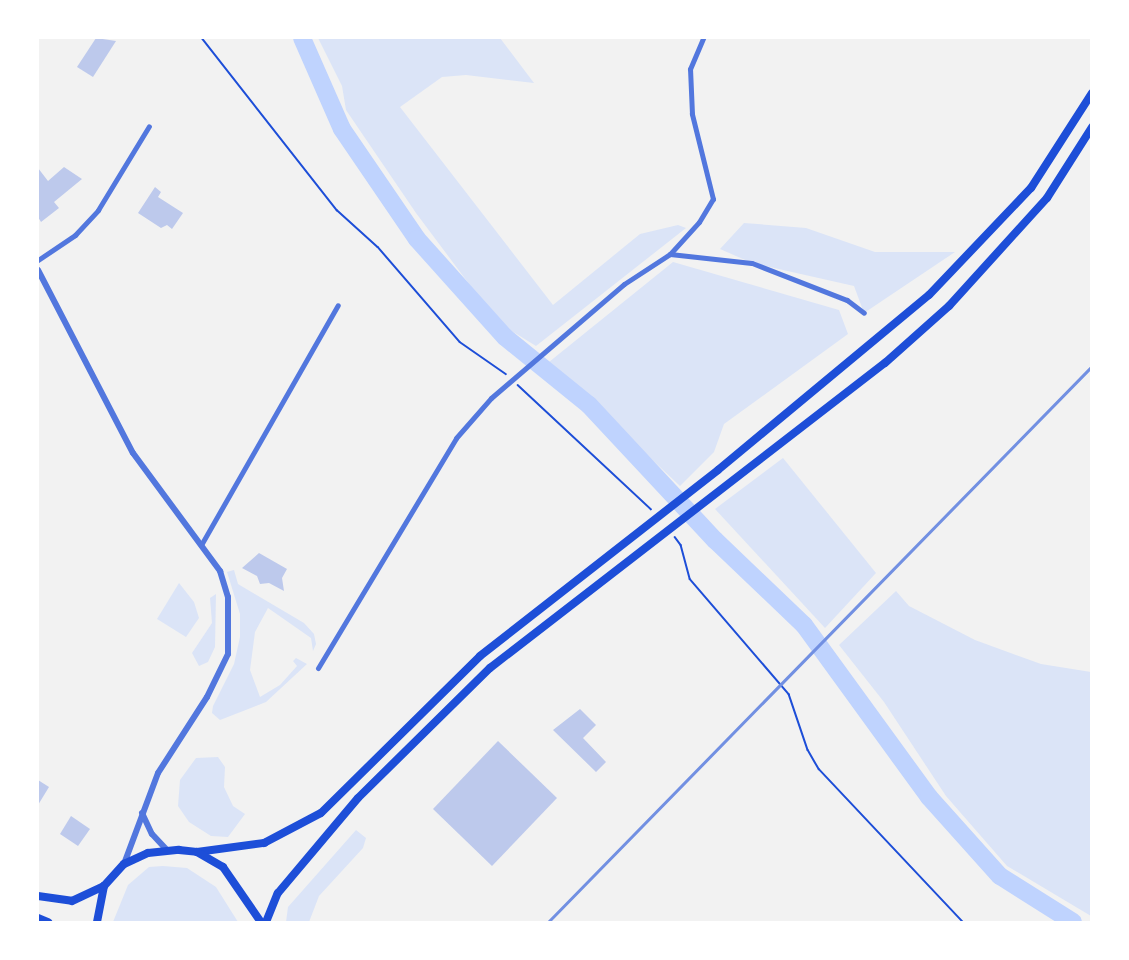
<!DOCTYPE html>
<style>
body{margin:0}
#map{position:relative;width:1129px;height:960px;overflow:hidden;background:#f2f2f2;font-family:Cabin,sans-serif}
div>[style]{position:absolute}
.green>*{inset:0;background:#dbe4f7}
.river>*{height:18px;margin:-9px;padding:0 9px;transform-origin:9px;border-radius:9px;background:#bfd3fe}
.building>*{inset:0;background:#bdc9ec}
.path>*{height:1.5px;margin:-0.75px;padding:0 0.75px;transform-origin:0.75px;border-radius:0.75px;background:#1d4ed8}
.minor>*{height:5px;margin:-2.5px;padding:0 2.5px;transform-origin:2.5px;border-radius:2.5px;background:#5277de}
.tertiary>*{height:6px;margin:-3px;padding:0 3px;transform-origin:3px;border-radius:3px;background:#5277de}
.trunk>*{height:8px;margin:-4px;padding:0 4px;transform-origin:4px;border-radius:4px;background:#1d4ed8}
.rail>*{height:3px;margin:-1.5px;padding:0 1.5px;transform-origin:1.5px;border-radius:1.5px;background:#7290e2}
span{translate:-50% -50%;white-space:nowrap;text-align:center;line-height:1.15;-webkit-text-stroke:5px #fff;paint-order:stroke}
.frame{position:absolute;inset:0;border:39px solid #fff;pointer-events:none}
</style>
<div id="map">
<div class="green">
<div style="clip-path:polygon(318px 38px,500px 38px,534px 83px,466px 75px,442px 77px,400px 107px,553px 305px,640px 234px,678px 225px,686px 228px,536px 346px,502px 325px,490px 312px,416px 213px,346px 110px,342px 86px)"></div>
<div style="clip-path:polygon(744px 223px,806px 228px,875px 252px,955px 252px,864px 313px,854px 286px,752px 263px,720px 249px)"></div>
<div style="clip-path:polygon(673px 262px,839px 310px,848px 334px,724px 424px,714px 452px,680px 486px,549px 362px)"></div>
<div style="clip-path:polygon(783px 458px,876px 573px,825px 628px,715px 509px)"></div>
<div style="clip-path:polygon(234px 570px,238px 584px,304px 623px,314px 634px,316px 644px,313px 651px,311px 638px,268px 608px,255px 632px,250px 670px,260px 697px,280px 685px,297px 666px,293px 661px,296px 658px,307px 664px,266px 702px,220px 720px,212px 713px,213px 706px,234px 664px,240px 637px,240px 614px,227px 572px)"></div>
<div style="clip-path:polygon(179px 583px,194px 602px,199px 618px,186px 637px,157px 619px)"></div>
<div style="clip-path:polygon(896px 591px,909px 606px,975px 640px,1041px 664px,1091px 672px,1091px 916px,1007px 866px,946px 796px,884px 702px,839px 645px)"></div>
<div style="clip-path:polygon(216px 594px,215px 647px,208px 662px,199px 666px,192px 653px,212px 623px,210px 598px)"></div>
<div style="clip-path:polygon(218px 757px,225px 767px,224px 787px,233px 806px,245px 814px,228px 837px,211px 836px,189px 822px,178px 806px,180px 780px,196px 758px)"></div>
<div style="clip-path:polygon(356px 830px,366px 838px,363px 848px,319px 896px,309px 922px,286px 922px,288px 907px)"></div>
<div style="clip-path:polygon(163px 866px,187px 868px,216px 887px,238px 922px,113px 922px,128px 885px,149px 867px)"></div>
</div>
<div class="river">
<div style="left:302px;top:38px;width:99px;rotate:66.3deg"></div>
<div style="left:342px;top:129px;width:133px;rotate:55.7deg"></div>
<div style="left:417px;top:239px;width:132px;rotate:48.1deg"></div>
<div style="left:505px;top:337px;width:108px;rotate:39deg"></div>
<div style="left:589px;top:405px;width:185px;rotate:47deg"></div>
<div style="left:715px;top:540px;width:123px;rotate:43.7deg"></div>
<div style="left:804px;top:625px;width:213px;rotate:54deg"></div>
<div style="left:929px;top:797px;width:106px;rotate:48.1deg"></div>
<div style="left:1000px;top:876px;width:86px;rotate:32.2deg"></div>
</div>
<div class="building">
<div style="clip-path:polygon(96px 38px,116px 41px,93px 77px,77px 67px)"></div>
<div style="clip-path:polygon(64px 167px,82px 179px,54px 202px,59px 208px,41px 222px,38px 217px,38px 168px,48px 181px)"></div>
<div style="clip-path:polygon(155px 187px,161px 192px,158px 197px,183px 213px,172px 229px,167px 225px,161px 228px,138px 213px)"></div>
<div style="clip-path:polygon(259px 553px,287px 569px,282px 578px,284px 591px,269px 583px,260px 584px,257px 576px,242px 568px)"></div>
<div style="clip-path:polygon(580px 709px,596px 725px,583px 738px,606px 762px,596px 772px,553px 730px)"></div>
<div style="clip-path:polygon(498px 741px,557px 798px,492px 866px,433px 809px)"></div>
<div style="clip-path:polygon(38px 780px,49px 787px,38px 805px)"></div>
<div style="clip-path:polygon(71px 816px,90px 829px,78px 846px,60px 834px)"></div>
</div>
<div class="path">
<div style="left:202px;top:38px;width:219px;rotate:51.9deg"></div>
<div style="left:337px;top:210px;width:55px;rotate:42.1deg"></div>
<div style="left:378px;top:247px;width:125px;rotate:49.2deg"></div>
<div style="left:460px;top:342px;width:56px;rotate:34.8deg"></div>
<div style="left:518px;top:385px;width:182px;rotate:43deg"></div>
<div style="left:675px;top:537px;width:10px;rotate:53deg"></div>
<div style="left:681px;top:545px;width:35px;rotate:75deg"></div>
<div style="left:690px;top:579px;width:152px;rotate:49.3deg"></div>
<div style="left:789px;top:694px;width:59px;rotate:71.3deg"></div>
<div style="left:808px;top:750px;width:22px;rotate:60deg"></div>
<div style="left:819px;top:769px;width:210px;rotate:46.7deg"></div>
</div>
<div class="minor">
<div style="left:670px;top:254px;width:43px;rotate:-47.8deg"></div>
<div style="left:699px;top:222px;width:27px;rotate:-59deg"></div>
<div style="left:713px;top:199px;width:88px;rotate:-103.9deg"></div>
<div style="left:692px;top:114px;width:45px;rotate:-92.5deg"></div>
<div style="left:690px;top:69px;width:34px;rotate:-67deg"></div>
<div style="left:38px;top:260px;width:45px;rotate:-34deg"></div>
<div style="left:75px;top:235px;width:34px;rotate:-47deg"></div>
<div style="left:98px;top:210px;width:98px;rotate:-58.7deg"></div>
<div style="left:201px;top:545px;width:276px;rotate:-60.3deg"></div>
<div style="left:318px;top:668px;width:268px;rotate:-59deg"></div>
<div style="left:456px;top:438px;width:53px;rotate:-48.8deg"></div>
<div style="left:491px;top:398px;width:175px;rotate:-40.6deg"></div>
<div style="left:624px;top:284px;width:55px;rotate:-33.1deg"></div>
<div style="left:670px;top:254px;width:82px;rotate:6.3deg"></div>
<div style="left:752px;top:263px;width:102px;rotate:21.3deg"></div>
<div style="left:847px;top:300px;width:21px;rotate:37deg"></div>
</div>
<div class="tertiary">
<div style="left:38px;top:270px;width:206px;rotate:62.6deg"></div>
<div style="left:133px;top:453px;width:147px;rotate:53.6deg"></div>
<div style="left:220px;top:571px;width:27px;rotate:73deg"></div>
<div style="left:228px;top:597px;width:57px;rotate:90deg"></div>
<div style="left:228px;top:654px;width:48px;rotate:116deg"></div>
<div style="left:207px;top:697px;width:90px;rotate:122.8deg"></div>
<div style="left:158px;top:773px;width:97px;rotate:110.5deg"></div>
<div style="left:142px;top:813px;width:23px;rotate:65deg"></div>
<div style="left:152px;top:834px;width:22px;rotate:47deg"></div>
</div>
<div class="trunk">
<div style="left:197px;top:852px;width:68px;rotate:-7.7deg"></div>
<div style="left:264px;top:843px;width:64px;rotate:-27.8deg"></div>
<div style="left:321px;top:813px;width:223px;rotate:-44.6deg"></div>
<div style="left:480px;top:656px;width:302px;rotate:-38deg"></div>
<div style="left:718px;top:470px;width:274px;rotate:-39.7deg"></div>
<div style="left:929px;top:295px;width:148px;rotate:-46.4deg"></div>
<div style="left:1031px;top:188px;width:113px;rotate:-57.3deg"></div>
<div style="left:38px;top:896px;width:34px;rotate:8deg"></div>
<div style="left:72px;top:901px;width:35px;rotate:-25deg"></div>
<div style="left:38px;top:918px;width:11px;rotate:22deg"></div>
<div style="left:97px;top:922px;width:37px;rotate:-79deg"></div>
<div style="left:104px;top:886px;width:30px;rotate:-48deg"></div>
<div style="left:124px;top:864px;width:26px;rotate:-25deg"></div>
<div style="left:148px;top:853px;width:31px;rotate:-6deg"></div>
<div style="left:179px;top:850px;width:18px;rotate:6deg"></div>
<div style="left:197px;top:852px;width:30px;rotate:30deg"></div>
<div style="left:223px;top:867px;width:67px;rotate:55.4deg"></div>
<div style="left:266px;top:922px;width:31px;rotate:-68deg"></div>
<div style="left:278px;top:893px;width:124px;rotate:-49.9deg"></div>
<div style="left:358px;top:798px;width:185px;rotate:-44.6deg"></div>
<div style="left:490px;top:668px;width:499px;rotate:-37.7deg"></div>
<div style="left:885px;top:363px;width:86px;rotate:-41.7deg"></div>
<div style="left:949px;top:306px;width:146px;rotate:-47.8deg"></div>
<div style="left:1047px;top:198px;width:84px;rotate:-57.6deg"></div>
</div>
<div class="rail">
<div style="left:548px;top:922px;width:778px;rotate:-45.63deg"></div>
</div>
<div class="frame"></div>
</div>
